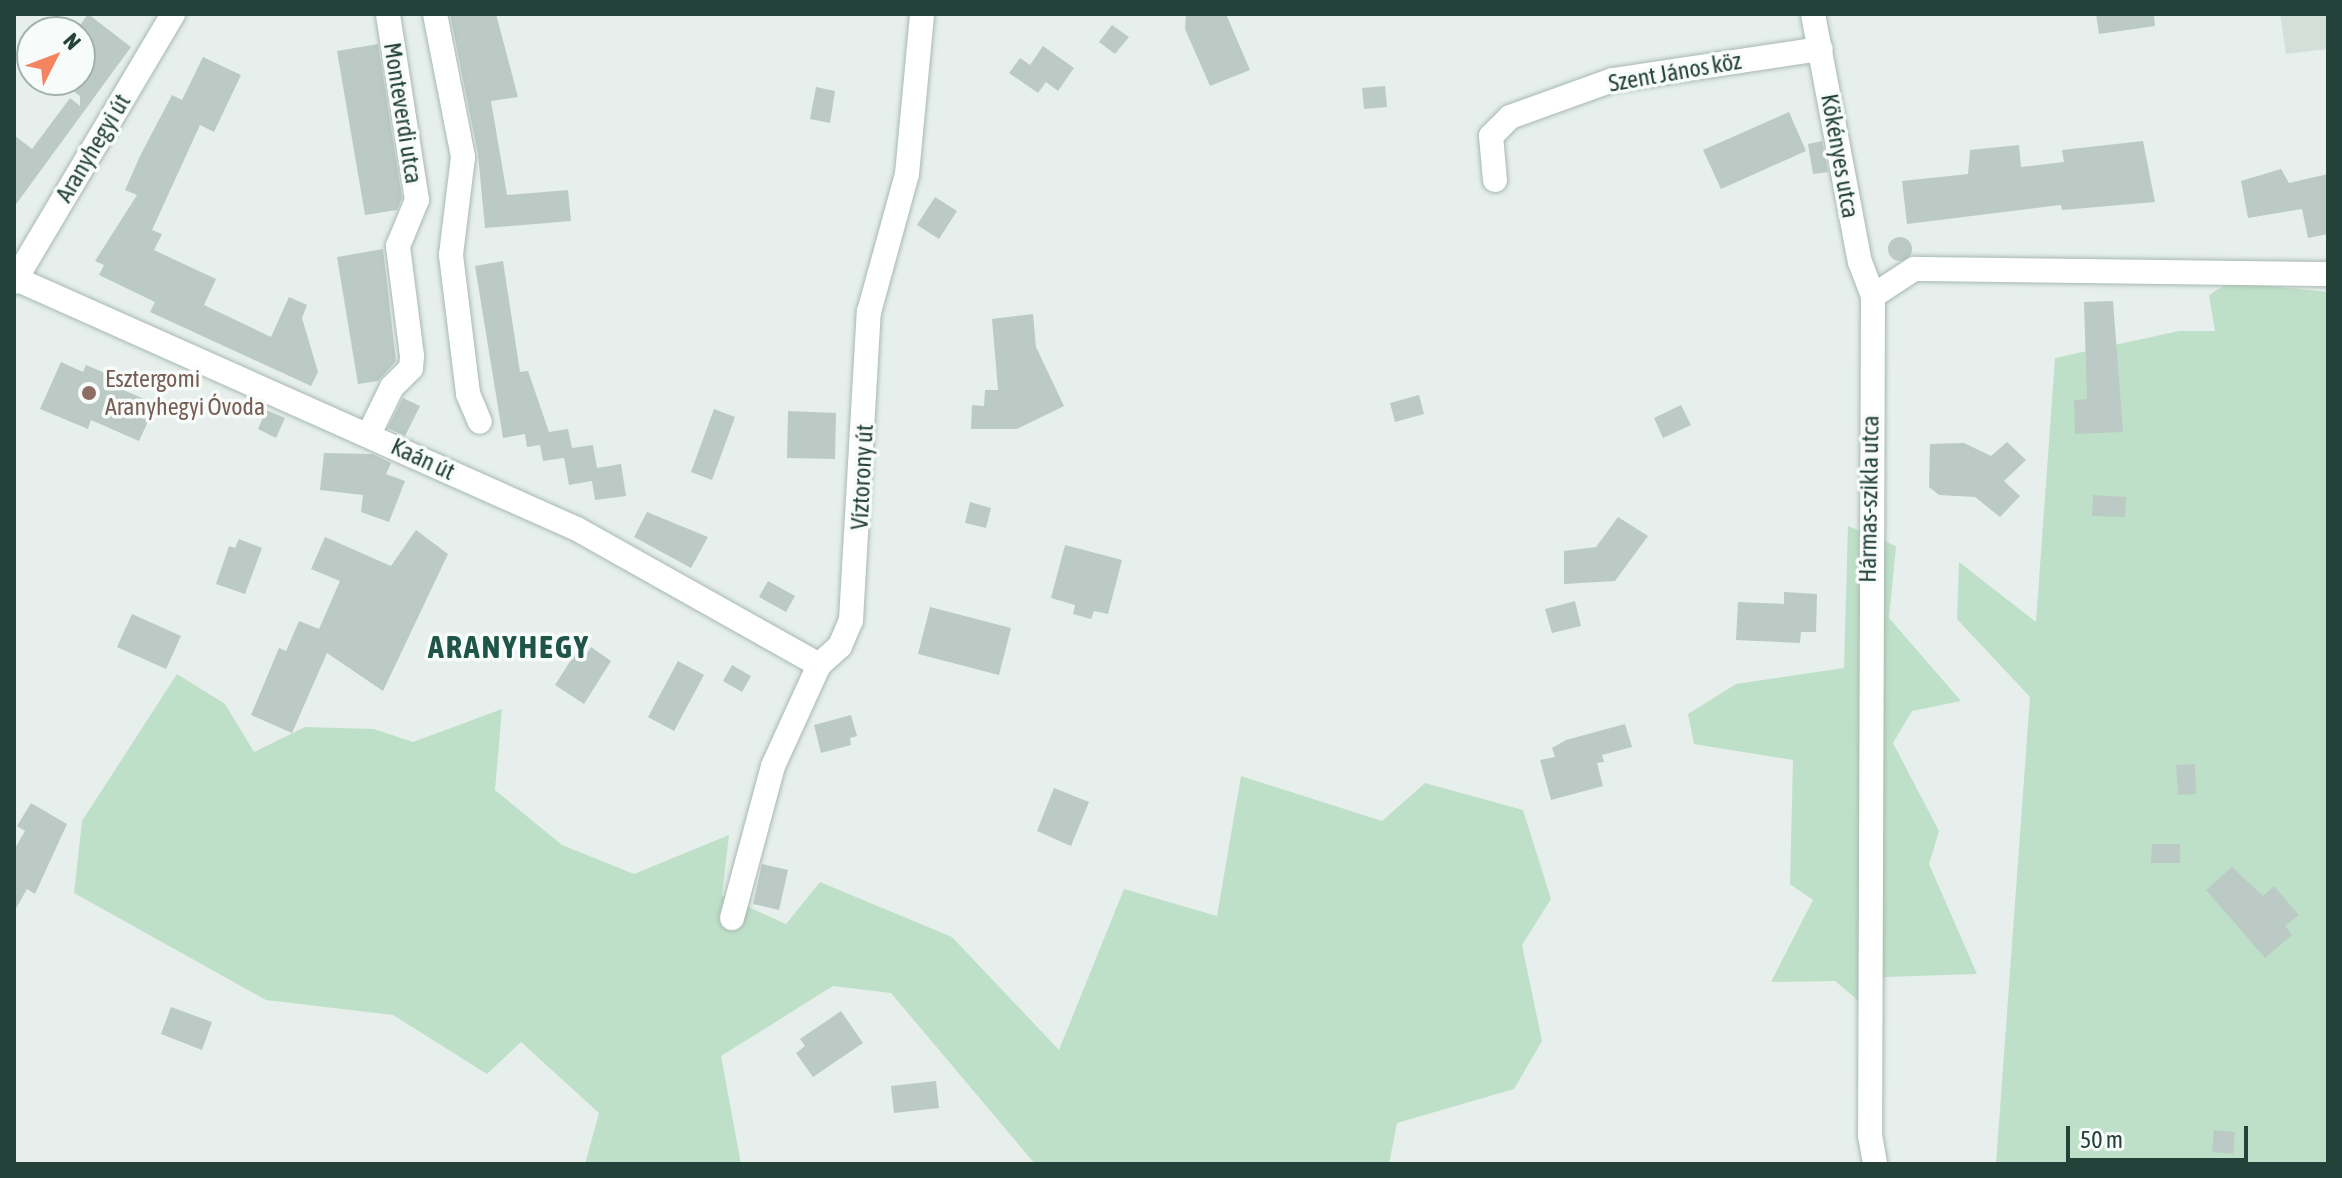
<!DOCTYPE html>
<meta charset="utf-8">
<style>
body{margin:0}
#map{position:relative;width:2342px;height:1178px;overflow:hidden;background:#e6efeb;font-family:"Asap Condensed",sans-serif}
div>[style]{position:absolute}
.built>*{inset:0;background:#d4dfda}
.green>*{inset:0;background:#bfe0c8}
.building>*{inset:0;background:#bbcac4}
.round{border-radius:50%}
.roads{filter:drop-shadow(0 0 2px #a8b8b2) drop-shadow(0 0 2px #a8b8b2)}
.street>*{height:24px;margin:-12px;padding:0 12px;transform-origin:12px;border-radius:12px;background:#fff}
.dots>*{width:22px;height:22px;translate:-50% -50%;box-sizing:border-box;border:4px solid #f7fbf9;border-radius:50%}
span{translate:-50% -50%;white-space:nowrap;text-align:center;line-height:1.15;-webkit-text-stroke:7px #f7fbf9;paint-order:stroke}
.street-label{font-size:24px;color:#24423a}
.education-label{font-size:24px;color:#785e54}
.left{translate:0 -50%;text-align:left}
.district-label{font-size:32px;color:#1f5548;font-weight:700;letter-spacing:2px}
.frame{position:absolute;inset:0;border:16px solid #24423a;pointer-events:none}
.north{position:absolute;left:16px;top:16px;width:80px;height:80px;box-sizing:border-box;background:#f7fbf9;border:2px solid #a3b1ad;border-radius:50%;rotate:48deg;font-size:22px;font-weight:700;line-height:32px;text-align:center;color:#24423a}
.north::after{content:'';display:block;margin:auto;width:28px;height:36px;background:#f4845f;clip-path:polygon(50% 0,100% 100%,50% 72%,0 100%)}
.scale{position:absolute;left:2066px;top:1126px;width:182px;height:36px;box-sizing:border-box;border:4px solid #24423a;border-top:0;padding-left:10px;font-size:24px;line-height:28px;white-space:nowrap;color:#24423a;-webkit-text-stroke:6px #f7fbf9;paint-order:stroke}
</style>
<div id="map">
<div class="built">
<div style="clip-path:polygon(2280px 14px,2328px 14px,2328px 49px,2286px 54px)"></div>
</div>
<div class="green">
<div style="clip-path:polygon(2230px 282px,2328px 292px,2328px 1164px,1996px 1164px,2030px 697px,1957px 619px,1959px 562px,2036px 622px,2055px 358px,2179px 331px,2215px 331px,2209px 295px)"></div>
<div style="clip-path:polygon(1848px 526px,1896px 546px,1889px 618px,1961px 701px,1912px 711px,1893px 743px,1939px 831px,1929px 864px,1977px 974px,1885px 977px,1860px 1002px,1835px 981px,1771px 982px,1813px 900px,1790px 884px,1793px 760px,1694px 744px,1688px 714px,1736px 684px,1844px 668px)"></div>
<div style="clip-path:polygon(177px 674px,225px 704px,254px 752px,305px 727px,374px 729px,413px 742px,502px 709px,495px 790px,562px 845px,634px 874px,729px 835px,722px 895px,786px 924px,820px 882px,952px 937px,1059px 1050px,1124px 889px,1217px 916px,1241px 776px,1382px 821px,1425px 783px,1523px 810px,1551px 899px,1522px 945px,1542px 1041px,1514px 1089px,1397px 1123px,1389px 1164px,1035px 1164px,891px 993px,833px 986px,721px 1056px,741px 1164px,585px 1164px,599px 1113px,521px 1042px,487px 1074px,393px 1015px,266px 1000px,74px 893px,82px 821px)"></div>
</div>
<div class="building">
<div style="clip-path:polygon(88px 14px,131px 47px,14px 207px,14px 135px,32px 149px,70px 98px,80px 106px,80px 96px,59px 80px,80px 80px,80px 25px)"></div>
<div style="clip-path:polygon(450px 14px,496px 14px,518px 97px,491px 101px,507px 195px,568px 190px,571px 221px,485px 228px,478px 154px)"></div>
<div style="clip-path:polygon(1186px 14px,1226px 14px,1250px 70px,1210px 86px,1185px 29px)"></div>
<div style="clip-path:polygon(2096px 14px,2154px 14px,2155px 26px,2099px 34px)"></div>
<div style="clip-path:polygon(1112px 25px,1129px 37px,1115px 54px,1099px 42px)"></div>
<div style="clip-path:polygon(378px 44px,402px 198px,397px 210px,365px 215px,337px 51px)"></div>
<div style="clip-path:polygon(1043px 46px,1074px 68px,1058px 91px,1046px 82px,1038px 93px,1009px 73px,1020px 58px,1030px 65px)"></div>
<div style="clip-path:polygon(203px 57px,241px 75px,214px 132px,200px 125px,152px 230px,162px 234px,154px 250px,216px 279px,204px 305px,271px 337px,289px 297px,307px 305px,302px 318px,318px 372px,311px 386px,150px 312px,155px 302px,99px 275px,104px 265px,95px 261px,137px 195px,125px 190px,141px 154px,172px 95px,182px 100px)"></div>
<div style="clip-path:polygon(1385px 86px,1387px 107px,1364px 109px,1362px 88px)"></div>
<div style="clip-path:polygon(816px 87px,835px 91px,830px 123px,810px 119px)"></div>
<div style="clip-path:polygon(1789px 112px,1806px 151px,1721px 189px,1703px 150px)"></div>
<div style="clip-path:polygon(1822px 141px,1828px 172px,1813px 174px,1808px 144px)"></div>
<div style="clip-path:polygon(2143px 141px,2155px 202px,2062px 210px,2061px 205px,1907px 224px,1902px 181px,1968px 174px,1970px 150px,2019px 145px,2021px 167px,2064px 162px,2062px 150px)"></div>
<div style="clip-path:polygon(2281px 169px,2289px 183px,2328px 174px,2328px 234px,2308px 238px,2302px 209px,2248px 218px,2241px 181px)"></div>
<div style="clip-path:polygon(935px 197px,957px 211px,939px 239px,917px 225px)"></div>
<div class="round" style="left:1888px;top:237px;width:24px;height:24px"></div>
<div style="clip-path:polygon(383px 249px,396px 361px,378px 381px,358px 384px,337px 257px)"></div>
<div style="clip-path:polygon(503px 261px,520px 372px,528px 371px,549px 432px,568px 429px,572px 448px,593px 445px,597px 468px,621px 464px,626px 496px,595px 500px,592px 481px,569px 485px,564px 458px,543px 461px,540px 445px,527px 447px,525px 434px,503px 438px,475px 266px)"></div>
<div style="clip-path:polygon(2113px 301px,2123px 432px,2075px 434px,2074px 400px,2087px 399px,2084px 302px)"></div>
<div style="clip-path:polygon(1033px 314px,1036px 347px,1064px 406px,1017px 429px,971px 429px,972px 405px,984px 406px,985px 390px,998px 390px,992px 319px)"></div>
<div style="clip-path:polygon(61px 362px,83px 372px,86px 365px,110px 375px,107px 383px,156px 404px,139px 441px,91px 420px,88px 429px,40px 409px)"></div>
<div style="clip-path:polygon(1419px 395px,1424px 414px,1395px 422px,1390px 403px)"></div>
<div style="clip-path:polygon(403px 398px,420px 406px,405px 436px,388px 428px)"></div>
<div style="clip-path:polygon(1681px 405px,1691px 425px,1663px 438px,1654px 418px)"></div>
<div style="clip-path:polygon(714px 409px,735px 417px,712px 480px,691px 472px)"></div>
<div style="clip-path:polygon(266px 410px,285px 418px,276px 438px,258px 429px)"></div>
<div style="clip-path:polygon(788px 411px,836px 413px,835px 459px,787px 458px)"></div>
<div style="clip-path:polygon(2007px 442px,2026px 460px,2004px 481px,2020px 496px,2000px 517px,1975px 497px,1939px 495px,1929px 487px,1930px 444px,1964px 443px,1991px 456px)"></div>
<div style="clip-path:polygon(324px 453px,373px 454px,391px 463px,386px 474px,405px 481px,389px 522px,361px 512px,363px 495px,320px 490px)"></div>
<div style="clip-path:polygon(2093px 495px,2126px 497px,2125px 517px,2092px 516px)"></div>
<div style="clip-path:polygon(970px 502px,991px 508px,986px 528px,965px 523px)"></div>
<div style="clip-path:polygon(647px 512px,708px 537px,691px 568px,634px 537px)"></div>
<div style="clip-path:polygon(1618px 517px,1648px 536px,1615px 581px,1564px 584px,1564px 551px,1596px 547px)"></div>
<div style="clip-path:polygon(416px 530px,448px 554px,383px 691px,327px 653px,292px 733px,251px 715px,279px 648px,286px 651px,299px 621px,319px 629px,340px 581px,311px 569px,325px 537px,391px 566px)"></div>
<div style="clip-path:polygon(239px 539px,262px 548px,245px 594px,216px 584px,229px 546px,235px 548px)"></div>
<div style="clip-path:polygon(1065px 545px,1122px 560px,1108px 614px,1094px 611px,1091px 619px,1073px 614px,1075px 605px,1051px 598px)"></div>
<div style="clip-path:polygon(768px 581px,795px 596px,786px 612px,759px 597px)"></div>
<div style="clip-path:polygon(1784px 592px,1817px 594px,1816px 632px,1801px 632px,1800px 643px,1736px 640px,1738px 602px,1784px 604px)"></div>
<div style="clip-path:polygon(1575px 601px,1581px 626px,1552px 633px,1545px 609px)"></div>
<div style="clip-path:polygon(930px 607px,1011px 628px,999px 675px,918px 654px)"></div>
<div style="clip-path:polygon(132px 614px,181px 636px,166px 669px,117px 647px)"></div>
<div style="clip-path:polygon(591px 647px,611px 661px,584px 704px,555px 685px,576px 652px,584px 658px)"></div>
<div style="clip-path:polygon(678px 661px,704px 675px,674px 731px,648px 717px)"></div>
<div style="clip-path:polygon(732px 665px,751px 676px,742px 692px,723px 681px)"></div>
<div style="clip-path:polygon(851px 715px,857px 736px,850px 738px,851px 745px,821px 753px,814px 725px)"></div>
<div style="clip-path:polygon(1625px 724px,1632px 747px,1602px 755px,1604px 762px,1597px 763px,1603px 786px,1551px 800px,1540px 760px,1555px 757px,1552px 748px,1566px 740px)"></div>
<div style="clip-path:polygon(2195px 764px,2196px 794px,2178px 795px,2176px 765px)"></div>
<div style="clip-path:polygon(1054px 788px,1089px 802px,1071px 846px,1037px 831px)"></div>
<div style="clip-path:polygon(31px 803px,67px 824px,35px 894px,27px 889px,14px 912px,14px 850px,25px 831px,17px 826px)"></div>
<div style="clip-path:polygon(2152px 844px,2180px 844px,2180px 863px,2151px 863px)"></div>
<div style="clip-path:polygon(762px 864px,788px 870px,779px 910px,753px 904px)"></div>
<div style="clip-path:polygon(2232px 867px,2263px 896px,2274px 886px,2299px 915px,2285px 926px,2292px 935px,2265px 958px,2206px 890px)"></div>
<div style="clip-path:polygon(171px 1007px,212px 1022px,202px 1050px,161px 1034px)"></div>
<div style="clip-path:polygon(841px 1011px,863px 1043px,813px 1077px,796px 1053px,805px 1046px,800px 1039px)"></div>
<div style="clip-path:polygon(936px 1081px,939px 1108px,894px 1113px,891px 1086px)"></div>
<div style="clip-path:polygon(2214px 1130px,2235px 1132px,2233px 1154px,2212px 1152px)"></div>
</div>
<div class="roads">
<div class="street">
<div style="left:435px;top:14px;width:146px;rotate:78.9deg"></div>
<div style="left:463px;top:157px;width:99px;rotate:97deg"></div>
<div style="left:451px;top:255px;width:140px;rotate:83deg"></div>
<div style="left:468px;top:394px;width:30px;rotate:67deg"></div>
<div style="left:1813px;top:14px;width:252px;rotate:79.3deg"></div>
<div style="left:1860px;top:262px;width:36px;rotate:69deg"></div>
<div style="left:1873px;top:296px;width:839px;rotate:90.2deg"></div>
<div style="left:1870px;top:1135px;width:29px;rotate:80deg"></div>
<div style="left:1495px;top:180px;width:44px;rotate:-95.2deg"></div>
<div style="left:1491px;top:136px;width:27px;rotate:-45deg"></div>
<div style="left:1510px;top:117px;width:109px;rotate:-19.8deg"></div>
<div style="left:1613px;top:80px;width:210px;rotate:-8.5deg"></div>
<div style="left:14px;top:278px;width:616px;rotate:24.03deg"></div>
<div style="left:577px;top:529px;width:278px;rotate:29.3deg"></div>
<div style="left:14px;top:282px;width:312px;rotate:-59.3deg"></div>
<div style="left:1873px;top:296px;width:49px;rotate:-33.4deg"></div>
<div style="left:1914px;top:269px;width:414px;rotate:0.7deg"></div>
<div style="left:369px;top:434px;width:52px;rotate:-63.9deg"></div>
<div style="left:392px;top:387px;width:27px;rotate:-45deg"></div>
<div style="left:411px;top:368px;width:12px;rotate:-85deg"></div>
<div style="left:412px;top:356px;width:111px;rotate:-97.3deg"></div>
<div style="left:398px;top:246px;width:50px;rotate:-67.6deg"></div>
<div style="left:417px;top:200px;width:188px;rotate:-98.9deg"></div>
<div style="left:732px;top:918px;width:157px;rotate:-74.9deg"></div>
<div style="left:773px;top:766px;width:111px;rotate:-65.5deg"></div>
<div style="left:819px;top:665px;width:28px;rotate:-42deg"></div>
<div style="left:840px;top:646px;width:28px;rotate:-67deg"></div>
<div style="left:851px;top:620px;width:309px;rotate:-86.7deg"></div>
<div style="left:869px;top:312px;width:143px;rotate:-74.6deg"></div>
<div style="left:907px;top:174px;width:161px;rotate:-84.6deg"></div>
</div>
</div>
<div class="dots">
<div style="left:89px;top:393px;background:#8d6e63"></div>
</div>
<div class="street-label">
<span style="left:1675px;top:72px;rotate:-10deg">Szent János köz</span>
<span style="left:403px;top:113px;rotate:81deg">Monteverdi utca</span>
<span style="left:93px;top:148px;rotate:-59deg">Aranyhegyi út</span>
<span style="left:1840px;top:156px;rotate:80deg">Kökényes utca</span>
<span style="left:423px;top:459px;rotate:25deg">Kaán út</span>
<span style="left:862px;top:477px;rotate:-87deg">Víztorony út</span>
<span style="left:1869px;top:499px;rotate:-89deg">Hármas-szikla utca</span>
</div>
<div class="education-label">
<span class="left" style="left:105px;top:393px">Esztergomi<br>Aranyhegyi Óvoda</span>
</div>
<div class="district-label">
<span style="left:509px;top:647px">ARANYHEGY</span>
</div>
<div class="frame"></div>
<div class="north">N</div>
<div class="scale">50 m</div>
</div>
